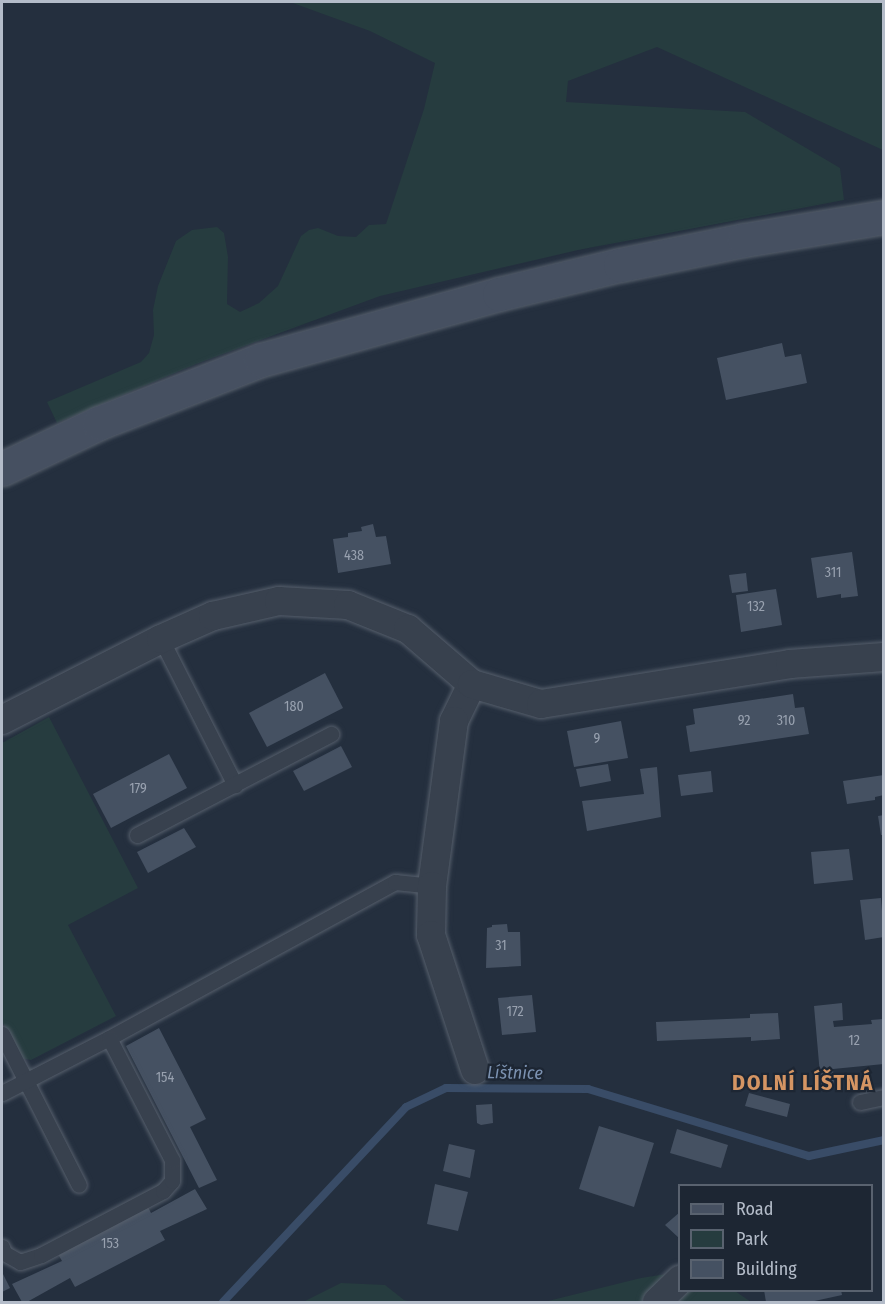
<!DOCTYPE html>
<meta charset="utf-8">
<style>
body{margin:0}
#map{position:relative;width:885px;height:1304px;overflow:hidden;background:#242f3e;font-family:"Fira Sans Condensed",sans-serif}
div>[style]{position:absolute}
.green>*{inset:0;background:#263c3f}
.stream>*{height:8px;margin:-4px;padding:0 4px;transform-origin:4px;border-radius:4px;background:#394c67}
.building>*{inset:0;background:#455162}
.roads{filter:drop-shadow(0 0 2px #565f6c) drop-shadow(0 0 2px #565f6c)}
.lane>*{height:15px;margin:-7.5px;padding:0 7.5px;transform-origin:7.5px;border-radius:7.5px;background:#38414e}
.street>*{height:28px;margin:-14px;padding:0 14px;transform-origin:14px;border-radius:14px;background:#38414e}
.secondary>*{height:33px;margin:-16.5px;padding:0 16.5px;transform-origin:16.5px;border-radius:16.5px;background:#465061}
span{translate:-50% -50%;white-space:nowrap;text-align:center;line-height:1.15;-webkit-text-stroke:4.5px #1d2633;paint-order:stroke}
.number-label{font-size:14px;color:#98a1af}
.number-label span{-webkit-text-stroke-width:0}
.water-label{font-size:18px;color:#7c92b1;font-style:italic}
.district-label{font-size:22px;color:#d59563;font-weight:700;letter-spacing:1.5px}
.frame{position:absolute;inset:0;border:3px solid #b4bcc9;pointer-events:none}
.legend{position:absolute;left:678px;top:1184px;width:195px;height:108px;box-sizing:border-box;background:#1d2633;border:2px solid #59626f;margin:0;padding:8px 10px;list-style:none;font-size:18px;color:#b4bcc9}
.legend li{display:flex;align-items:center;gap:12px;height:30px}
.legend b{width:30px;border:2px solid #59626f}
</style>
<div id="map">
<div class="green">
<div style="clip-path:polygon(290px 2px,883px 2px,883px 150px,657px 47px,568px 81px,566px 102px,745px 112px,840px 168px,844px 200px,578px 250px,380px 296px,196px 364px,57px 423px,47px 402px,141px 362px,149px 353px,154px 335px,153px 310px,158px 286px,176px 241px,192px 230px,217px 227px,224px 233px,228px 257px,227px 304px,240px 312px,259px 303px,278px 286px,301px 236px,309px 230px,318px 228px,338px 236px,356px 237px,369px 225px,386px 224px,424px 109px,435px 63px,370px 31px)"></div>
<div style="clip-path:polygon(49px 717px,138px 888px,68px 925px,116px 1016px,31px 1060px,21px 1058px,2px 1021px,2px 743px)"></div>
<div style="clip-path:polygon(679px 1272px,680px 1290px,735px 1291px,751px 1302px,544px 1302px,641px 1278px)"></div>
<div style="clip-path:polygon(341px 1283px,385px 1285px,404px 1300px,412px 1302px,303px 1302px)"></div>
</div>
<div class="stream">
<div style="left:223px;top:1302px;width:267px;rotate:-46.8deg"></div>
<div style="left:406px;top:1107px;width:44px;rotate:-25.4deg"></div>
<div style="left:446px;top:1088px;width:142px;rotate:0.4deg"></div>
<div style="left:588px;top:1089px;width:231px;rotate:16.9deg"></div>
<div style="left:809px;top:1156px;width:77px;rotate:-12deg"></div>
</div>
<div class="building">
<div style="clip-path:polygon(782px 343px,785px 357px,801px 354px,807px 383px,726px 400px,717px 358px)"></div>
<div style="clip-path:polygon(373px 524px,376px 537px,386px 536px,391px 564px,338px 573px,333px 539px,348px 537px,348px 533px,362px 531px,361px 527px)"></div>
<div style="clip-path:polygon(852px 552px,858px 596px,841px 598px,841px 594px,817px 598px,811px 558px)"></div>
<div style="clip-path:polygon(746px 573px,748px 591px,732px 593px,729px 575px)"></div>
<div style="clip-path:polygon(776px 589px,782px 625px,741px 632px,736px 595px)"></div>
<div style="clip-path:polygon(325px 673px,343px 708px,267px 747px,249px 713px)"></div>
<div style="clip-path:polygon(793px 694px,795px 708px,804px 707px,809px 734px,690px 752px,686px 726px,695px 724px,693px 709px)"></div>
<div style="clip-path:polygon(621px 721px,628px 758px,574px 767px,567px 731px)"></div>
<div style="clip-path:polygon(341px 746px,352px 767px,304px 791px,293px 771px)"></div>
<div style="clip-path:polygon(169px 754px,187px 788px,111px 828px,93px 794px)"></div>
<div style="clip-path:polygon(608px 764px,611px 781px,580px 787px,576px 769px)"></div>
<div style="clip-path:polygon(657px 767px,661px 817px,587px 831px,582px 801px,644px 794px,640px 769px)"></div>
<div style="clip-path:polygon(711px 771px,713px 792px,681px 796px,678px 775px)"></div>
<div style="clip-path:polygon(884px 775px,884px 795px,875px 797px,875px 800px,847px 804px,843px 781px)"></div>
<div style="clip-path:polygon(884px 815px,884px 835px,881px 835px,878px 816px)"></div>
<div style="clip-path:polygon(184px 828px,196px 847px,148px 873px,137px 852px)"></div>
<div style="clip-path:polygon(849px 849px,853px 880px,814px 884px,811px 852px)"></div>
<div style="clip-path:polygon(881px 898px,884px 937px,865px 940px,860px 900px)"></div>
<div style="clip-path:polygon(507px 924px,508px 932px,520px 932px,521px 966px,486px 968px,487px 928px,492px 927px,492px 925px)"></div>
<div style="clip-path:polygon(532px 995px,536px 1032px,502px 1035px,498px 998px)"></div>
<div style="clip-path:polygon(842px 1003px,843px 1020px,833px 1021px,834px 1027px,872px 1024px,871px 1020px,883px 1019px,884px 1064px,833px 1069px,834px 1085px,832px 1081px,823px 1081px,821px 1086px,814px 1006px)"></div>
<div style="clip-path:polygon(778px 1013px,780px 1039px,751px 1041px,751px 1037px,657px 1041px,656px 1022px,750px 1018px,750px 1014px)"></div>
<div style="clip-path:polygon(159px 1028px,206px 1119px,190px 1127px,217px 1180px,199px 1188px,126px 1046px)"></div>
<div style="clip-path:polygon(749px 1093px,790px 1104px,787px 1117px,745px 1106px)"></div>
<div style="clip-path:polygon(492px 1104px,493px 1123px,481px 1125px,477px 1123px,476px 1105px)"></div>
<div style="clip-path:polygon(599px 1126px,654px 1143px,634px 1207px,579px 1189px)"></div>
<div style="clip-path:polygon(677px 1129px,728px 1145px,721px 1168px,670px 1153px)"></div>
<div style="clip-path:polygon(449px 1144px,475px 1150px,470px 1178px,443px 1171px)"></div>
<div style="clip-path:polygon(435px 1184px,468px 1192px,458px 1231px,427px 1224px)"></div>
<div style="clip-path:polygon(195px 1189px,207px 1209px,160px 1231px,165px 1240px,75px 1287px,70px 1278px,27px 1302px,22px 1302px,12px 1284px,62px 1261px,58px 1254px,148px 1207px,151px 1213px)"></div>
<div style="clip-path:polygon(680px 1212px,680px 1239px,665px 1225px)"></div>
<div style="clip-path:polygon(2px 1272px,10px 1288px,2px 1292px)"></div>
<div style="clip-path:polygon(764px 1290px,841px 1290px,842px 1295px,810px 1302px,766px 1302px)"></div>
</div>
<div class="roads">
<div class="lane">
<div style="left:161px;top:639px;width:164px;rotate:63.1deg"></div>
<div style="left:137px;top:835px;width:219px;rotate:-27.5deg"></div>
<div style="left:2px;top:1034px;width:169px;rotate:63deg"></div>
<div style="left:2px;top:1093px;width:120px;rotate:-27.2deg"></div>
<div style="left:109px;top:1038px;width:326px;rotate:-28.6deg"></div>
<div style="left:395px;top:882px;width:37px;rotate:6deg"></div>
<div style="left:860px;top:1102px;width:25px;rotate:-12deg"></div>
<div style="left:2px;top:1247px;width:6px;rotate:72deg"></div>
<div style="left:4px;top:1253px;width:18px;rotate:29deg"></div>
<div style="left:20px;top:1262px;width:22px;rotate:-18deg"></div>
<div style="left:41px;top:1255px;width:138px;rotate:-27.7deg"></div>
<div style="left:163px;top:1191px;width:13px;rotate:-48deg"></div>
<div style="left:172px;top:1181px;width:21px;rotate:-90deg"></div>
<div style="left:172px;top:1160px;width:137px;rotate:-117.3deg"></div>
</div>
<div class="street">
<div style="left:472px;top:684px;width:41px;rotate:115.9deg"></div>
<div style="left:454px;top:721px;width:166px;rotate:97.6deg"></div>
<div style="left:432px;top:886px;width:49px;rotate:91.2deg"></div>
<div style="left:431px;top:935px;width:142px;rotate:71.9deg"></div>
<div style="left:2px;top:720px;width:178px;rotate:-27deg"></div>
<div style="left:161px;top:639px;width:57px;rotate:-23.9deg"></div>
<div style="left:213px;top:616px;width:68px;rotate:-12.8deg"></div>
<div style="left:279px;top:601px;width:69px;rotate:3.3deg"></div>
<div style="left:348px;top:605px;width:65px;rotate:21.8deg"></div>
<div style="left:408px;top:629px;width:84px;rotate:40.7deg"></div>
<div style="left:472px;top:684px;width:72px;rotate:16.2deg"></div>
<div style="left:541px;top:704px;width:252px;rotate:-9.1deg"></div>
<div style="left:790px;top:664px;width:94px;rotate:-4.3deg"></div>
<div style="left:657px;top:1302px;width:32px;rotate:-44deg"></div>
</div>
<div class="secondary">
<div style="left:2px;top:469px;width:107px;rotate:-25.4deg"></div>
<div style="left:99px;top:423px;width:174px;rotate:-21.3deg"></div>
<div style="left:261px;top:360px;width:247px;rotate:-15.5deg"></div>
<div style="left:499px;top:294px;width:124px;rotate:-13.5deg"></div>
<div style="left:620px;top:265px;width:126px;rotate:-11.4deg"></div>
<div style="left:744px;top:240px;width:142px;rotate:-9.3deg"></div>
</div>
</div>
<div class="number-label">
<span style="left:354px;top:556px">438</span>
<span style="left:833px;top:573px">311</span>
<span style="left:756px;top:607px">132</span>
<span style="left:294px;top:707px">180</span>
<span style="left:744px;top:721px">92</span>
<span style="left:786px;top:721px">310</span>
<span style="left:597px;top:739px">9</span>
<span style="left:138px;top:789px">179</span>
<span style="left:501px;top:946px">31</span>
<span style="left:515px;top:1012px">172</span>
<span style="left:854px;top:1041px">12</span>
<span style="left:165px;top:1078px">154</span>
<span style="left:110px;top:1244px">153</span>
</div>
<div class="water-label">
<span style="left:515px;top:1073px;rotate:1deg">Líštnice</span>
</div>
<div class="district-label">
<span style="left:803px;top:1083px">DOLNÍ LÍŠTNÁ</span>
</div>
<div class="frame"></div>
<ul class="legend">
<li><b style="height:8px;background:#465061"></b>Road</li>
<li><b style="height:16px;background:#263c3f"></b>Park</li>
<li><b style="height:16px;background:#455162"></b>Building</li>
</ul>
</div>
